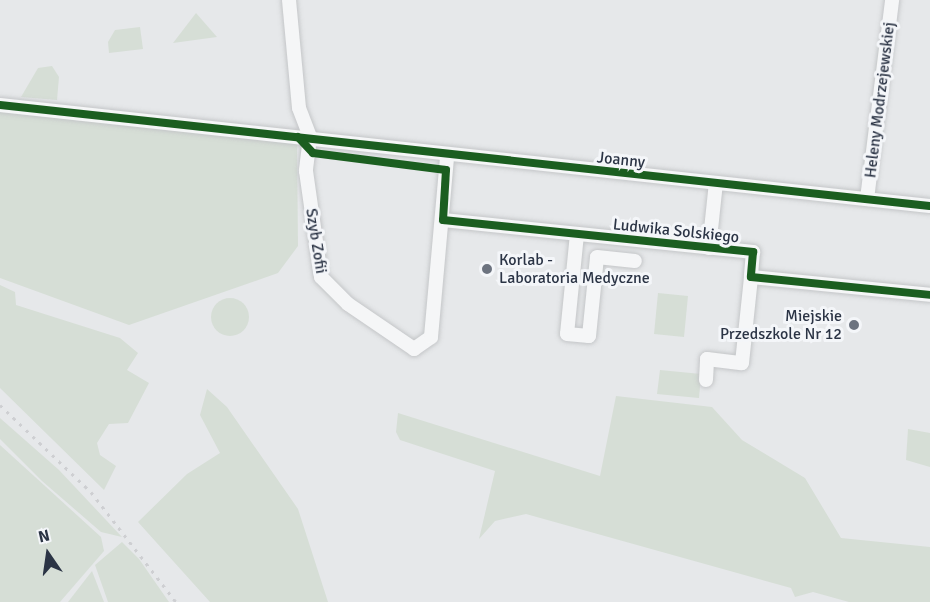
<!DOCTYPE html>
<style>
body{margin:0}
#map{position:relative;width:930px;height:602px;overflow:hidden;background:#e6e8ea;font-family:Signika,sans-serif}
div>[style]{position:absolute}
.green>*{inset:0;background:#d6ded6}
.round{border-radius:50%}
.roads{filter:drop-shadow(0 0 2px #c4c6c8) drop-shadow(0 0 2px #c4c6c8)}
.minor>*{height:14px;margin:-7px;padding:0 7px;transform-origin:7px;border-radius:7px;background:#f5f6f7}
.rail>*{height:3px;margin-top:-1.5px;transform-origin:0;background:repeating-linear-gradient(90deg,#cecfd2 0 3px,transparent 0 9px)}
.cycleway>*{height:8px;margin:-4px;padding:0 4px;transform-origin:4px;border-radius:4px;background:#1b5e20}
.dots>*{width:16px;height:16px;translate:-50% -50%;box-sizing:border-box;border:3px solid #f4f6f9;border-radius:50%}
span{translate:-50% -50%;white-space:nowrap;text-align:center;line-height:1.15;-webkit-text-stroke:6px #f4f6f9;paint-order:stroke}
.street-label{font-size:16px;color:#2b3445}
.poi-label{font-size:16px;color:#2b3445}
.left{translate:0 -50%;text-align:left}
.right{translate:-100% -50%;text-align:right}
.north{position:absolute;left:18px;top:524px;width:60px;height:60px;-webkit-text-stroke:4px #f4f6f9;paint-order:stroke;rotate:347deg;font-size:16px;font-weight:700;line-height:24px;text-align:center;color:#2b3445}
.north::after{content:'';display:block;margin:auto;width:21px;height:27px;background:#2b3445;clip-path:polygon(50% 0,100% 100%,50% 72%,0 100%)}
</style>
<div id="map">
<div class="green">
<div style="clip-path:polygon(196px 13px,217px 37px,173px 43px)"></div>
<div style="clip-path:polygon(140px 27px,143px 49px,109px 53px,108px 42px,115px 30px)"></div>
<div style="clip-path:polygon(52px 66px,59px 77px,57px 100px,21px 97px,38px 68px)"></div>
<div style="clip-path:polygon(0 112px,297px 143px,298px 246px,278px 273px,129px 325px,0 278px)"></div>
<div style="clip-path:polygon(0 285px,15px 292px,16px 305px,120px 338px,138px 353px,127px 370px,149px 383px,128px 423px,109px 424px,97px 443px,100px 455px,116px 466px,104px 490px,0 388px)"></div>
<div style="clip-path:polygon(658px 293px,688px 296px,684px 337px,654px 334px)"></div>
<div class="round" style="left:211px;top:298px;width:38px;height:38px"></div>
<div style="clip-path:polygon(660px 370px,701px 374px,699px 398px,657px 394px)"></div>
<div style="clip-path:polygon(207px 389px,227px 407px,298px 509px,328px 602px,210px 602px,138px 522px,187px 474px,220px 453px,200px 415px)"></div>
<div style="clip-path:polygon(616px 396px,712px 407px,742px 440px,805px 478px,841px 538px,930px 547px,930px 602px,849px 602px,813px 592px,795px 597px,791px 588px,526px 514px,495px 521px,479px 539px,495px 471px,400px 440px,396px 432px,398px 413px,600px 476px)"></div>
<div style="clip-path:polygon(0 418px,59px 470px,122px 537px,101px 532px,42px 481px,0 439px)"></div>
<div style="clip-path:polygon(908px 429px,930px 433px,930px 467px,906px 460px)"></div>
<div style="clip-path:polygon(0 445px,101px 537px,104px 551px,60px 602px,0 602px)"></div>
<div style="clip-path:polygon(122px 542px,139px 559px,169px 602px,108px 602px,95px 565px)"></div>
<div style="clip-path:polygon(92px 571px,104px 602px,68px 602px)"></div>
</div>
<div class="roads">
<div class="minor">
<div style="left:289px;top:0;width:108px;rotate:84.7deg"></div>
<div style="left:299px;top:108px;width:31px;rotate:69deg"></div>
<div style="left:0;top:105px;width:935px;rotate:6.2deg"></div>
<div style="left:310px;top:137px;width:34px;rotate:97deg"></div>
<div style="left:306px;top:171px;width:107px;rotate:81.9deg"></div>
<div style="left:321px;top:277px;width:38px;rotate:45deg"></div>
<div style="left:348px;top:304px;width:80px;rotate:34.3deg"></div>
<div style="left:414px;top:349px;width:21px;rotate:-35deg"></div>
<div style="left:431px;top:337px;width:182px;rotate:-84.9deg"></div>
<div style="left:867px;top:199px;width:201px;rotate:-82.8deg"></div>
<div style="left:443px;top:220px;width:312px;rotate:5.9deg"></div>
<div style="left:753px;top:252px;width:25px;rotate:95deg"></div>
<div style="left:751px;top:277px;width:180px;rotate:5.7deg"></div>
<div style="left:577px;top:234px;width:100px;rotate:95.7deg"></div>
<div style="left:567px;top:334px;width:22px;rotate:5deg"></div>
<div style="left:589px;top:336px;width:79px;rotate:-84.2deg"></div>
<div style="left:597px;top:257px;width:38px;rotate:6deg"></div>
<div style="left:709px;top:248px;width:65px;rotate:-83.9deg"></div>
<div style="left:706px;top:380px;width:21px;rotate:-87deg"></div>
<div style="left:707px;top:359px;width:35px;rotate:7deg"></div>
<div style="left:742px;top:363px;width:86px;rotate:-84deg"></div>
</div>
</div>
<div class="rail">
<div style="left:0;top:405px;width:126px;rotate:43.7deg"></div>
<div style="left:91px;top:492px;width:139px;rotate:52.3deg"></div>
</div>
<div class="cycleway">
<div style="left:0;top:105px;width:935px;rotate:6.2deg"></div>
<div style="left:298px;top:137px;width:22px;rotate:47deg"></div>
<div style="left:313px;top:153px;width:134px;rotate:7.3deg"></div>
<div style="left:446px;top:170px;width:50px;rotate:93.4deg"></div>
<div style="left:443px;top:220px;width:312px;rotate:5.9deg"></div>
<div style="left:753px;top:252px;width:25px;rotate:95deg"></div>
<div style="left:751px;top:277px;width:180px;rotate:5.7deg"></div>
</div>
<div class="dots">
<div style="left:487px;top:269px;background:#6c737f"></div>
<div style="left:854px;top:325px;background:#6c737f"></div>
</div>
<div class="street-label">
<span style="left:880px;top:100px;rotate:-83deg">Heleny Modrzejewskiej</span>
<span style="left:621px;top:160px;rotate:6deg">Joanny</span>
<span style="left:676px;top:231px;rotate:6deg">Ludwika Solskiego</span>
<span style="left:316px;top:241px;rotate:81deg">Szyb Zofii</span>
</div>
<div class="poi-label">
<span class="left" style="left:499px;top:269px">Korlab -<br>Laboratoria Medyczne</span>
<span class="right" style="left:842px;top:325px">Miejskie<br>Przedszkole Nr 12</span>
</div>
<div class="north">N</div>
</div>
